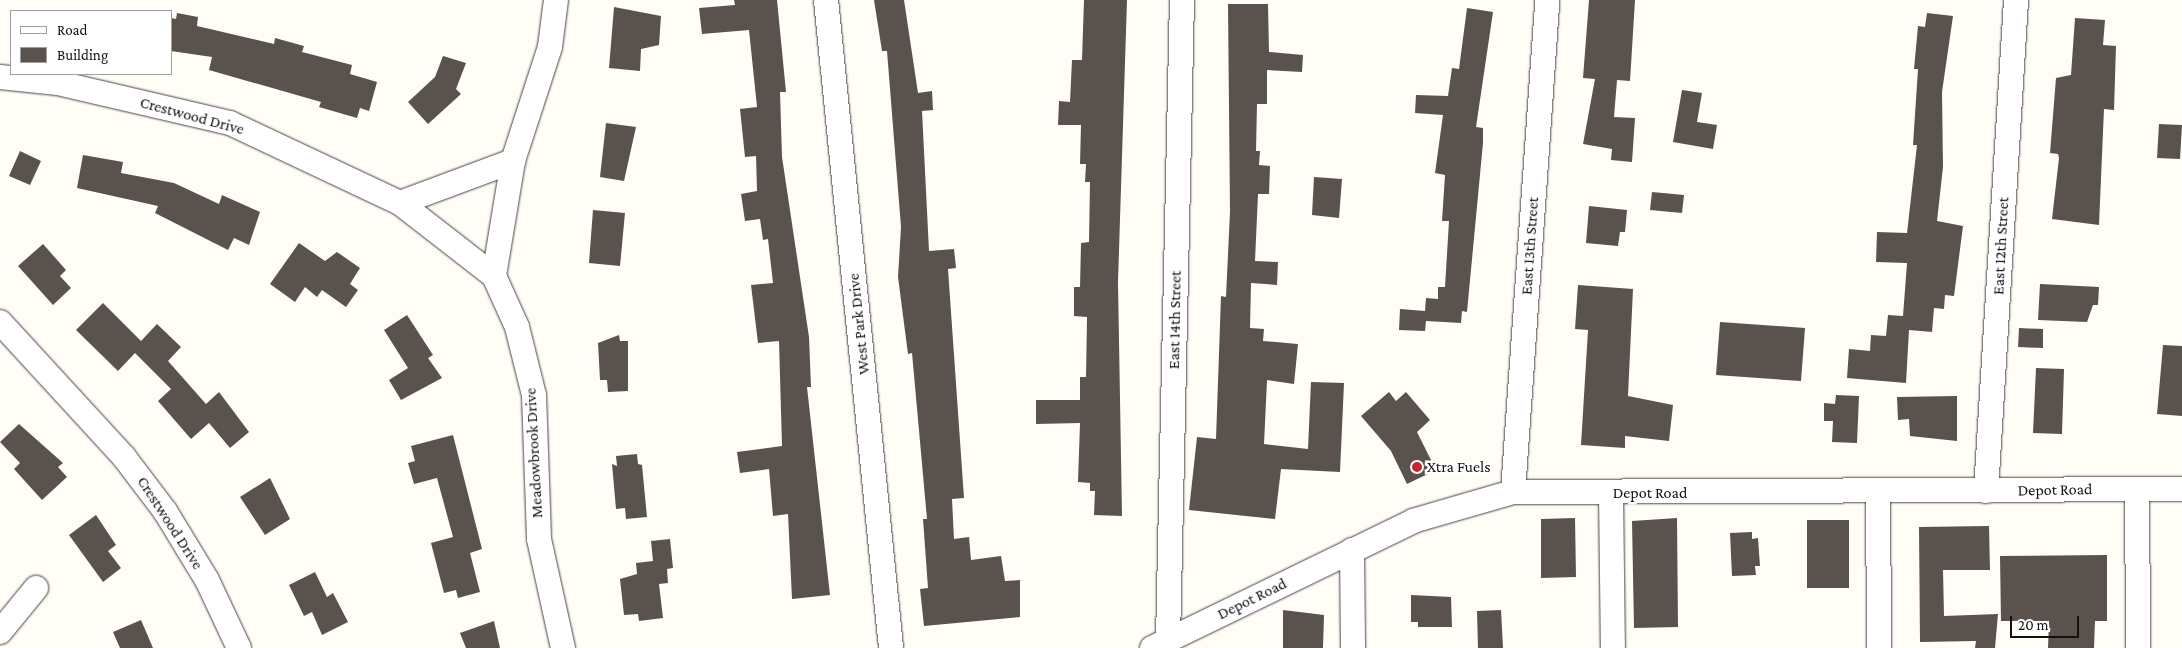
<!DOCTYPE html>
<style>
body{margin:0}
#map{position:relative;width:2182px;height:648px;overflow:hidden;background:#fffdf5;font-family:"Crimson Pro",serif}
div>[style]{position:absolute}
.building>*{inset:0;background:#5a524d}
.roads{filter:drop-shadow(0 0 1px #444) drop-shadow(0 0 1px #444)}
.minor>*{height:24px;margin:-12px;padding:0 12px;transform-origin:12px;border-radius:12px;background:#fff}
.dots>*{width:14px;height:14px;translate:-50% -50%;box-sizing:border-box;border:2px solid #fff;border-radius:50%}
span{translate:-50% -50%;white-space:nowrap;text-align:center;line-height:1.15;-webkit-text-stroke:5px #fff;paint-order:stroke}
.street-label{font-size:16px;color:#111}
.poi-label{font-size:16px;color:#111}
.left{translate:0 -50%;text-align:left}
.legend{position:absolute;left:10px;top:10px;width:162px;height:65px;box-sizing:border-box;background:#fff;border:1px solid #a0a0a0;margin:0;padding:6px 9px;list-style:none;font-size:15px;color:#111}
.legend li{display:flex;align-items:center;gap:10px;height:25px}
.legend b{width:25px;border:1px solid #a0a0a0}
.scale{position:absolute;left:2010px;top:616px;width:69px;height:22px;box-sizing:border-box;border:2px solid #111;border-top:0;padding-left:6px;font-size:15px;line-height:18px;white-space:nowrap;color:#111;-webkit-text-stroke:4px #fff;paint-order:stroke}
</style>
<div id="map">
<div class="building">
<div style="clip-path:polygon(734px 0,777px 0,786px 92px,780px 92px,782px 157px,809px 337px,811px 387px,807px 387px,830px 595px,792px 599px,788px 514px,773px 516px,769px 469px,740px 473px,737px 452px,782px 446px,779px 341px,758px 343px,751px 285px,773px 283px,768px 239px,763px 240px,760px 219px,745px 221px,741px 194px,757px 191px,756px 156px,745px 157px,740px 109px,757px 107px,749px 30px,702px 34px,699px 8px,735px 5px)"></div>
<div style="clip-path:polygon(874px 0,904px 0,918px 93px,932px 91px,933px 110px,922px 111px,929px 251px,954px 249px,956px 268px,948px 269px,964px 498px,952px 499px,954px 539px,969px 537px,971px 560px,1001px 556px,1005px 581px,1020px 580px,1020px 617px,924px 626px,920px 589px,928px 588px,923px 519px,927px 519px,912px 353px,908px 354px,898px 277px,901px 227px,887px 51px,882px 51px)"></div>
<div style="clip-path:polygon(1084px 0,1127px 0,1118px 282px,1122px 516px,1094px 515px,1095px 491px,1090px 491px,1090px 483px,1078px 482px,1080px 423px,1036px 424px,1036px 400px,1080px 400px,1080px 377px,1086px 377px,1087px 317px,1074px 316px,1074px 287px,1080px 287px,1081px 243px,1089px 242px,1090px 182px,1085px 182px,1086px 164px,1080px 164px,1081px 125px,1058px 125px,1059px 101px,1070px 102px,1072px 60px,1082px 60px)"></div>
<div style="clip-path:polygon(1589px 0,1635px 0,1630px 81px,1617px 80px,1614px 117px,1635px 118px,1632px 162px,1611px 160px,1612px 149px,1583px 144px,1595px 79px,1583px 78px)"></div>
<div style="clip-path:polygon(1228px 4px,1268px 4px,1269px 52px,1303px 55px,1302px 72px,1267px 70px,1267px 104px,1257px 104px,1256px 151px,1260px 151px,1259px 165px,1270px 166px,1269px 194px,1258px 194px,1255px 261px,1278px 262px,1277px 285px,1251px 283px,1250px 328px,1264px 329px,1263px 341px,1298px 344px,1294px 384px,1267px 380px,1264px 444px,1308px 449px,1311px 382px,1344px 383px,1340px 472px,1281px 469px,1275px 519px,1189px 510px,1197px 437px,1216px 439px,1221px 296px,1226px 297px,1230px 212px)"></div>
<div style="clip-path:polygon(614px 7px,661px 16px,659px 45px,641px 49px,640px 71px,609px 68px)"></div>
<div style="clip-path:polygon(1467px 8px,1493px 12px,1476px 127px,1483px 128px,1483px 143px,1467px 312px,1462px 311px,1461px 323px,1426px 321px,1425px 331px,1399px 330px,1400px 309px,1425px 311px,1426px 298px,1438px 299px,1438px 287px,1445px 287px,1449px 221px,1442px 221px,1445px 175px,1435px 173px,1443px 115px,1415px 113px,1416px 95px,1448px 96px,1452px 68px,1459px 69px)"></div>
<div style="clip-path:polygon(177px 13px,198px 17px,197px 26px,274px 44px,275px 38px,304px 46px,302px 52px,352px 65px,350px 74px,377px 82px,369px 111px,360px 108px,357px 118px,319px 107px,321px 102px,209px 70px,212px 57px,171px 51px,171px 18px,176px 19px)"></div>
<div style="clip-path:polygon(1927px 13px,1953px 16px,1942px 92px,1943px 167px,1937px 221px,1963px 226px,1954px 296px,1945px 295px,1944px 309px,1934px 308px,1932px 332px,1909px 330px,1906px 383px,1847px 378px,1849px 349px,1870px 351px,1871px 335px,1886px 336px,1888px 315px,1903px 316px,1907px 263px,1876px 262px,1877px 232px,1907px 233px,1917px 145px,1913px 145px,1918px 69px,1914px 69px,1918px 26px,1925px 27px)"></div>
<div style="clip-path:polygon(2075px 18px,2105px 20px,2103px 45px,2116px 46px,2114px 110px,2104px 109px,2099px 225px,2052px 219px,2059px 158px,2058px 154px,2050px 153px,2056px 78px,2071px 75px)"></div>
<div style="clip-path:polygon(443px 56px,466px 63px,456px 89px,461px 94px,428px 124px,408px 102px,435px 77px)"></div>
<div style="clip-path:polygon(1682px 90px,1702px 93px,1697px 122px,1717px 125px,1713px 149px,1673px 142px)"></div>
<div style="clip-path:polygon(606px 123px,636px 127px,624px 181px,600px 177px)"></div>
<div style="clip-path:polygon(2159px 124px,2182px 125px,2180px 159px,2157px 158px)"></div>
<div style="clip-path:polygon(20px 151px,41px 161px,30px 185px,9px 176px)"></div>
<div style="clip-path:polygon(83px 155px,123px 162px,121px 173px,174px 183px,219px 204px,222px 195px,260px 212px,249px 245px,234px 238px,228px 250px,155px 213px,158px 206px,77px 188px)"></div>
<div style="clip-path:polygon(1314px 177px,1342px 179px,1339px 218px,1312px 215px)"></div>
<div style="clip-path:polygon(1652px 192px,1684px 195px,1682px 213px,1650px 210px)"></div>
<div style="clip-path:polygon(1589px 206px,1627px 210px,1625px 232px,1620px 232px,1618px 246px,1586px 243px)"></div>
<div style="clip-path:polygon(593px 210px,625px 213px,620px 266px,589px 263px)"></div>
<div style="clip-path:polygon(299px 243px,325px 261px,337px 252px,360px 268px,350px 284px,358px 290px,346px 307px,322px 290px,317px 297px,305px 287px,295px 302px,270px 284px)"></div>
<div style="clip-path:polygon(43px 244px,66px 270px,60px 276px,71px 288px,53px 305px,18px 266px)"></div>
<div style="clip-path:polygon(2040px 284px,2099px 287px,2098px 305px,2093px 305px,2087px 322px,2038px 320px)"></div>
<div style="clip-path:polygon(1578px 285px,1633px 289px,1628px 396px,1673px 405px,1669px 441px,1625px 436px,1625px 448px,1581px 445px,1588px 330px,1575px 329px)"></div>
<div style="clip-path:polygon(103px 303px,141px 341px,157px 324px,181px 347px,168px 361px,206px 404px,219px 392px,249px 432px,230px 448px,209px 423px,191px 439px,158px 401px,171px 389px,135px 353px,118px 371px,76px 330px)"></div>
<div style="clip-path:polygon(407px 315px,433px 355px,428px 358px,442px 378px,401px 400px,389px 380px,408px 368px,384px 330px)"></div>
<div style="clip-path:polygon(1720px 322px,1805px 328px,1801px 381px,1716px 375px)"></div>
<div style="clip-path:polygon(2019px 328px,2043px 329px,2043px 348px,2018px 347px)"></div>
<div style="clip-path:polygon(619px 335px,620px 341px,628px 341px,628px 391px,608px 392px,607px 380px,600px 380px,598px 343px)"></div>
<div style="clip-path:polygon(2163px 345px,2182px 346px,2182px 416px,2157px 414px)"></div>
<div style="clip-path:polygon(2036px 368px,2064px 369px,2062px 434px,2033px 433px)"></div>
<div style="clip-path:polygon(1389px 392px,1396px 401px,1406px 392px,1430px 420px,1417px 432px,1436px 470px,1407px 484px,1391px 451px,1361px 416px)"></div>
<div style="clip-path:polygon(1836px 395px,1859px 396px,1857px 443px,1832px 442px,1833px 421px,1824px 421px,1824px 403px,1835px 404px)"></div>
<div style="clip-path:polygon(1957px 396px,1957px 441px,1910px 436px,1909px 419px,1898px 420px,1897px 397px)"></div>
<div style="clip-path:polygon(19px 424px,63px 463px,58px 467px,67px 477px,42px 500px,14px 469px,20px 463px,0 442px)"></div>
<div style="clip-path:polygon(453px 435px,482px 549px,470px 553px,480px 592px,458px 598px,456px 590px,444px 593px,431px 543px,453px 537px,437px 478px,414px 484px,408px 463px,415px 461px,411px 446px)"></div>
<div style="clip-path:polygon(637px 454px,638px 464px,642px 465px,647px 517px,626px 519px,625px 508px,616px 509px,612px 464px,617px 466px,616px 456px)"></div>
<div style="clip-path:polygon(270px 478px,290px 519px,265px 535px,240px 497px)"></div>
<div style="clip-path:polygon(96px 515px,116px 545px,108px 551px,121px 568px,103px 582px,69px 535px)"></div>
<div style="clip-path:polygon(1575px 518px,1576px 577px,1541px 578px,1541px 519px)"></div>
<div style="clip-path:polygon(1677px 518px,1678px 627px,1634px 628px,1632px 521px)"></div>
<div style="clip-path:polygon(1807px 520px,1849px 520px,1849px 588px,1807px 588px)"></div>
<div style="clip-path:polygon(1989px 526px,1990px 570px,1943px 570px,1944px 616px,1998px 614px,1995px 648px,1975px 648px,1976px 641px,1920px 642px,1919px 527px)"></div>
<div style="clip-path:polygon(1752px 532px,1752px 539px,1758px 538px,1760px 566px,1755px 566px,1756px 575px,1732px 576px,1730px 533px)"></div>
<div style="clip-path:polygon(670px 539px,673px 568px,667px 569px,668px 583px,659px 584px,663px 618px,639px 621px,638px 614px,624px 615px,620px 579px,637px 574px,636px 563px,653px 561px,651px 541px)"></div>
<div style="clip-path:polygon(2107px 555px,2107px 621px,2095px 621px,2094px 648px,2048px 648px,2049px 621px,2001px 621px,2000px 556px)"></div>
<div style="clip-path:polygon(315px 572px,327px 597px,333px 593px,348px 622px,322px 635px,312px 612px,304px 616px,289px 585px)"></div>
<div style="clip-path:polygon(1411px 595px,1451px 597px,1452px 627px,1418px 627px,1418px 622px,1411px 622px)"></div>
<div style="clip-path:polygon(1283px 610px,1324px 615px,1323px 648px,1283px 648px)"></div>
<div style="clip-path:polygon(1501px 610px,1503px 648px,1478px 648px,1477px 611px)"></div>
<div style="clip-path:polygon(141px 620px,153px 648px,120px 648px,113px 632px)"></div>
<div style="clip-path:polygon(494px 621px,500px 648px,466px 648px,460px 633px)"></div>
</div>
<div class="roads">
<div class="minor">
<div style="left:556px;top:0;width:47px;rotate:97.3deg"></div>
<div style="left:550px;top:47px;width:120px;rotate:108deg"></div>
<div style="left:513px;top:161px;width:117px;rotate:99.4deg"></div>
<div style="left:494px;top:276px;width:56px;rotate:65.7deg"></div>
<div style="left:517px;top:327px;width:70px;rotate:76deg"></div>
<div style="left:534px;top:395px;width:144px;rotate:88deg"></div>
<div style="left:539px;top:539px;width:112px;rotate:77.6deg"></div>
<div style="left:826px;top:0;width:651px;rotate:84.27deg"></div>
<div style="left:0;top:77px;width:58px;rotate:5.9deg"></div>
<div style="left:58px;top:83px;width:177px;rotate:13.1deg"></div>
<div style="left:230px;top:123px;width:188px;rotate:25.2deg"></div>
<div style="left:400px;top:203px;width:121px;rotate:-20.4deg"></div>
<div style="left:400px;top:203px;width:119px;rotate:37.8deg"></div>
<div style="left:0;top:322px;width:183px;rotate:47.4deg"></div>
<div style="left:124px;top:457px;width:68px;rotate:52.8deg"></div>
<div style="left:165px;top:511px;width:81px;rotate:58.7deg"></div>
<div style="left:207px;top:580px;width:75px;rotate:64.8deg"></div>
<div style="left:2137px;top:490px;width:158px;rotate:89.6deg"></div>
<div style="left:1986px;top:491px;width:492px;rotate:-86.5deg"></div>
<div style="left:1513px;top:492px;width:493px;rotate:-86deg"></div>
<div style="left:1878px;top:492px;width:156px;rotate:89.6deg"></div>
<div style="left:1611px;top:493px;width:155px;rotate:89.3deg"></div>
<div style="left:1352px;top:550px;width:98px;rotate:89.4deg"></div>
<div style="left:0;top:632px;width:57px;rotate:-50.7deg"></div>
<div style="left:1168px;top:640px;width:640px;rotate:-88.75deg"></div>
<div style="left:1152px;top:648px;width:290px;rotate:-25.9deg"></div>
<div style="left:1413px;top:521px;width:104px;rotate:-16.2deg"></div>
<div style="left:1513px;top:492px;width:669px;rotate:-0.26deg"></div>
</div>
</div>
<div class="dots">
<div style="left:1417px;top:467px;background:#c4262e"></div>
</div>
<div class="street-label">
<span style="left:192px;top:116px;rotate:15deg">Crestwood Drive</span>
<span style="left:1530px;top:246px;rotate:-86deg">East 13th Street</span>
<span style="left:2001px;top:246px;rotate:-87deg">East 12th Street</span>
<span style="left:1175px;top:320px;rotate:-89deg">East 14th Street</span>
<span style="left:859px;top:324px;rotate:-96deg">West Park Drive</span>
<span style="left:534px;top:453px;rotate:-93deg">Meadowbrook Drive</span>
<span style="left:2055px;top:490px;rotate:-1deg">Depot Road</span>
<span style="left:1650px;top:493px">Depot Road</span>
<span style="left:170px;top:523px;rotate:57deg">Crestwood Drive</span>
<span style="left:1252px;top:599px;rotate:-26deg">Depot Road</span>
</div>
<div class="poi-label">
<span class="left" style="left:1427px;top:467px">Xtra Fuels</span>
</div>
<ul class="legend">
<li><b style="height:6px;background:#fff"></b>Road</li>
<li><b style="height:14px;background:#5a524d"></b>Building</li>
</ul>
<div class="scale">20 m</div>
</div>
